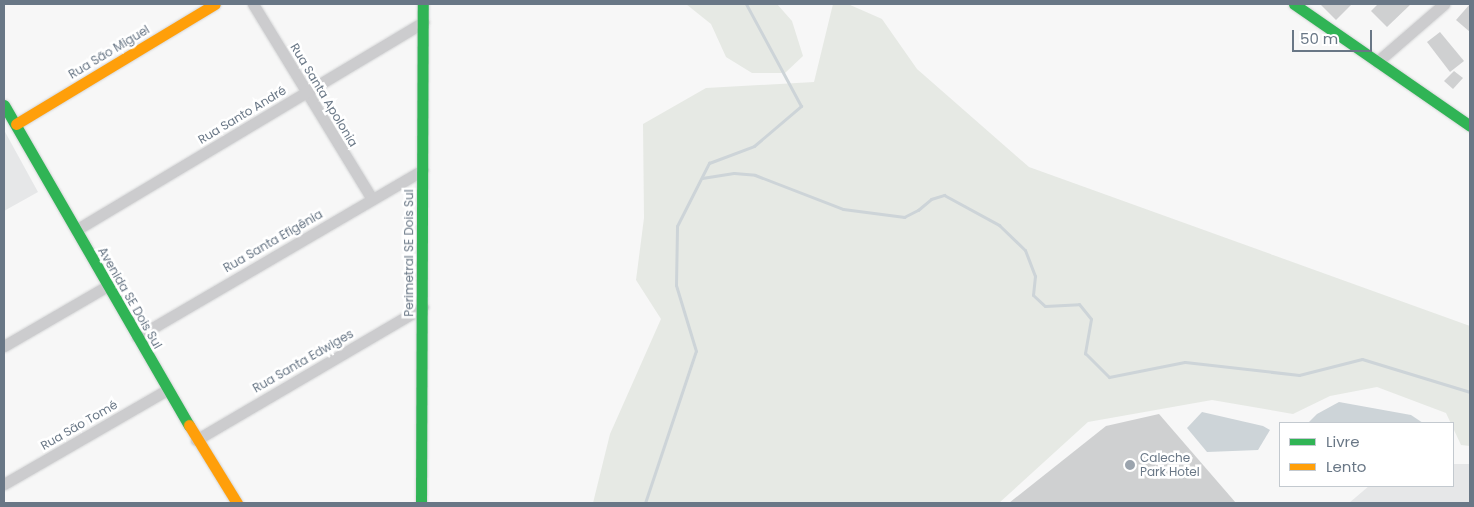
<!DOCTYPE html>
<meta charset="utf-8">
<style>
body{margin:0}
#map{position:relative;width:1474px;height:507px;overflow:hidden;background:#f7f7f7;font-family:Poppins,sans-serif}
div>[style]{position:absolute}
.built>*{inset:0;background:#e6e7e8}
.green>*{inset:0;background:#e6e9e4}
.water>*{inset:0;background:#cdd4d8}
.stream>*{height:3px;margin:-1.5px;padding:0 1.5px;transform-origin:1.5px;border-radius:1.5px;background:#cdd4d8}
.building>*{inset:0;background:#cfd0d1}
.roads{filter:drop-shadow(0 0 1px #d4d5d6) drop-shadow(0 0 1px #d4d5d6)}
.street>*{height:11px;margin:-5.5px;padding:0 5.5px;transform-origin:5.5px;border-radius:5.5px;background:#ccccce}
.fast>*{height:11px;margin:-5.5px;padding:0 5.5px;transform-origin:5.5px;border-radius:5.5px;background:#30b455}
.slow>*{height:11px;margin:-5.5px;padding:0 5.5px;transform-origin:5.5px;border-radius:5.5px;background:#ff9f0a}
.dots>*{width:14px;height:14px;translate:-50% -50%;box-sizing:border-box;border:2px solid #fff;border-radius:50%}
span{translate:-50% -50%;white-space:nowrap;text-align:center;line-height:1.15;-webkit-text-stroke:5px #fff;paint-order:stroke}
.street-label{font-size:12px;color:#697786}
.poi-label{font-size:12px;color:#697786}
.left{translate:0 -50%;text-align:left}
.frame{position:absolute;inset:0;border:5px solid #697786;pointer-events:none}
.legend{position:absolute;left:1279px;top:422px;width:175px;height:65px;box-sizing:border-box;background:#fff;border:1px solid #c3c9cf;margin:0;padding:6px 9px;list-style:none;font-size:15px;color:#697786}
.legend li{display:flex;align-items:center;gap:10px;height:25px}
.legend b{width:25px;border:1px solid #c3c9cf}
.scale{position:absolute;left:1292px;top:30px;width:80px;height:22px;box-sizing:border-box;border:2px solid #697786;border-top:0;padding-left:6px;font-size:15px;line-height:18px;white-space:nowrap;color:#697786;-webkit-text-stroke:4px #fff;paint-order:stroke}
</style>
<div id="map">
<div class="built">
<div style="clip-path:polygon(4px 130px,38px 192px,4px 211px)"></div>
<div style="clip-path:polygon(1453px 464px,1470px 464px,1470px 503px,1349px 503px,1369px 486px,1453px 486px)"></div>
</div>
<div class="green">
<div style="clip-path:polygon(686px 4px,777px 4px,792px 21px,803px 56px,785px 73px,752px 73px,726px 57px,711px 24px)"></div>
<div style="clip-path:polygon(833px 4px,848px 4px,882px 19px,917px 69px,1029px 167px,1470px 326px,1470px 446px,1461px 445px,1446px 413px,1377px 387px,1330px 396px,1293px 414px,1212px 400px,1088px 422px,999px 503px,593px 503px,610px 434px,661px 319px,636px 280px,644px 218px,643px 124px,706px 88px,814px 82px)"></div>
</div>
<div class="water">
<div style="clip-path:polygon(1339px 402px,1411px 415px,1423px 423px,1308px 423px,1317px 414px)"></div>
<div style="clip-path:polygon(1202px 412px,1263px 426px,1270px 430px,1258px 450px,1207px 452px,1187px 428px)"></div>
</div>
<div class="stream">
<div style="left:702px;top:178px;width:32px;rotate:-9deg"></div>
<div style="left:734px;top:173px;width:21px;rotate:5deg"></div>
<div style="left:755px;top:175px;width:94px;rotate:21.1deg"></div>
<div style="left:843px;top:209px;width:62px;rotate:7.5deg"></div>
<div style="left:904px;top:217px;width:16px;rotate:-27deg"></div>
<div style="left:918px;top:210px;width:17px;rotate:-40deg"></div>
<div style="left:931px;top:199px;width:14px;rotate:-17deg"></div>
<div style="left:944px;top:195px;width:63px;rotate:28.6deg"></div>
<div style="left:999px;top:225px;width:36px;rotate:44deg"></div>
<div style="left:1025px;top:250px;width:28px;rotate:69deg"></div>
<div style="left:1035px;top:276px;width:19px;rotate:96deg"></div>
<div style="left:1033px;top:295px;width:16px;rotate:43deg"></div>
<div style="left:1045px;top:306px;width:34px;rotate:-3deg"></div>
<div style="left:1079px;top:304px;width:19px;rotate:51deg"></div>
<div style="left:1091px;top:319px;width:35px;rotate:100deg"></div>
<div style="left:1085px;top:353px;width:34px;rotate:45deg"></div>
<div style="left:1109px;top:377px;width:77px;rotate:-11.2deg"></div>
<div style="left:1185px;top:362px;width:115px;rotate:6.5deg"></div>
<div style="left:1299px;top:375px;width:65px;rotate:-14.3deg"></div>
<div style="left:1362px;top:359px;width:113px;rotate:17deg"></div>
<div style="left:645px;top:503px;width:160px;rotate:-71.5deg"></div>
<div style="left:696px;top:351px;width:69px;rotate:-106.9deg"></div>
<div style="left:676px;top:285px;width:59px;rotate:-89deg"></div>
<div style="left:677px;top:226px;width:71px;rotate:-63.1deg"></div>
<div style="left:709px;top:163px;width:48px;rotate:-20.7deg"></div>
<div style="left:754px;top:146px;width:62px;rotate:-40.4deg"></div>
<div style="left:801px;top:106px;width:116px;rotate:-118.3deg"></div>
</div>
<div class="building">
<div style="clip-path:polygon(1320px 4px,1352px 4px,1336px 20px)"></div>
<div style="clip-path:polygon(1378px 4px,1411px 4px,1387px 27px,1371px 11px)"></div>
<div style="clip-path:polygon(1470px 4px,1470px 32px,1456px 20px)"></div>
<div style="clip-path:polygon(1440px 32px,1464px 61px,1450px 72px,1427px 42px)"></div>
<div style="clip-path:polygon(1454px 71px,1463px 78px,1453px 89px,1444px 81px)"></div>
<div style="clip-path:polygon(1159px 414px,1236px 503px,1009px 503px,1106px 426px)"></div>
</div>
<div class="roads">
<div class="street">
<div style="left:253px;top:4px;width:228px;rotate:58.6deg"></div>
<div style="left:1377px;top:62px;width:89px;rotate:-40.9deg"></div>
<div style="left:76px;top:230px;width:405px;rotate:-30.9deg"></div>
<div style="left:137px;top:337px;width:331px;rotate:-30.3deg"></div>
<div style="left:4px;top:346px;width:119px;rotate:-30.2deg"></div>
<div style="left:196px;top:440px;width:263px;rotate:-30.4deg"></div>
<div style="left:4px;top:484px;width:188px;rotate:-30deg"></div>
</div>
<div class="fast">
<div style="left:1294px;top:4px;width:214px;rotate:34.7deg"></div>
<div style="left:4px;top:105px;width:370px;rotate:60deg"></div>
<div style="left:421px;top:503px;width:499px;rotate:-89.8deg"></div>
</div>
<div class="slow">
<div style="left:16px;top:124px;width:232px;rotate:-31.1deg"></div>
<div style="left:189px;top:425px;width:92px;rotate:58.4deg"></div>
</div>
</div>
<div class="dots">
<div style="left:1130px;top:465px;background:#9ba4ae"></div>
</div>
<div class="street-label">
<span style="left:109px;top:52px;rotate:-31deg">Rua São Miguel</span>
<span style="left:324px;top:95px;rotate:59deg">Rua Santa Apolonia</span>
<span style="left:242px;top:115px;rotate:-31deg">Rua Santo André</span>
<span style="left:273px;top:241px;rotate:-30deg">Rua Santa Efigênia</span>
<span style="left:409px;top:253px;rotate:-90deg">Perimetral SE Dois Sul</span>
<span style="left:130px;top:298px;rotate:60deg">Avenida SE Dois Sul</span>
<span style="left:303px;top:361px;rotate:-30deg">Rua Santa Edwiges</span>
<span style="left:79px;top:425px;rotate:-30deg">Rua São Tomé</span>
</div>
<div class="poi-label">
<span class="left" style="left:1140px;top:465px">Caleche<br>Park Hotel</span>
</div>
<div class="frame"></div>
<ul class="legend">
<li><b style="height:6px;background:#30b455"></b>Livre</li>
<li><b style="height:6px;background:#ff9f0a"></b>Lento</li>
</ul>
<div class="scale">50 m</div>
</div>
